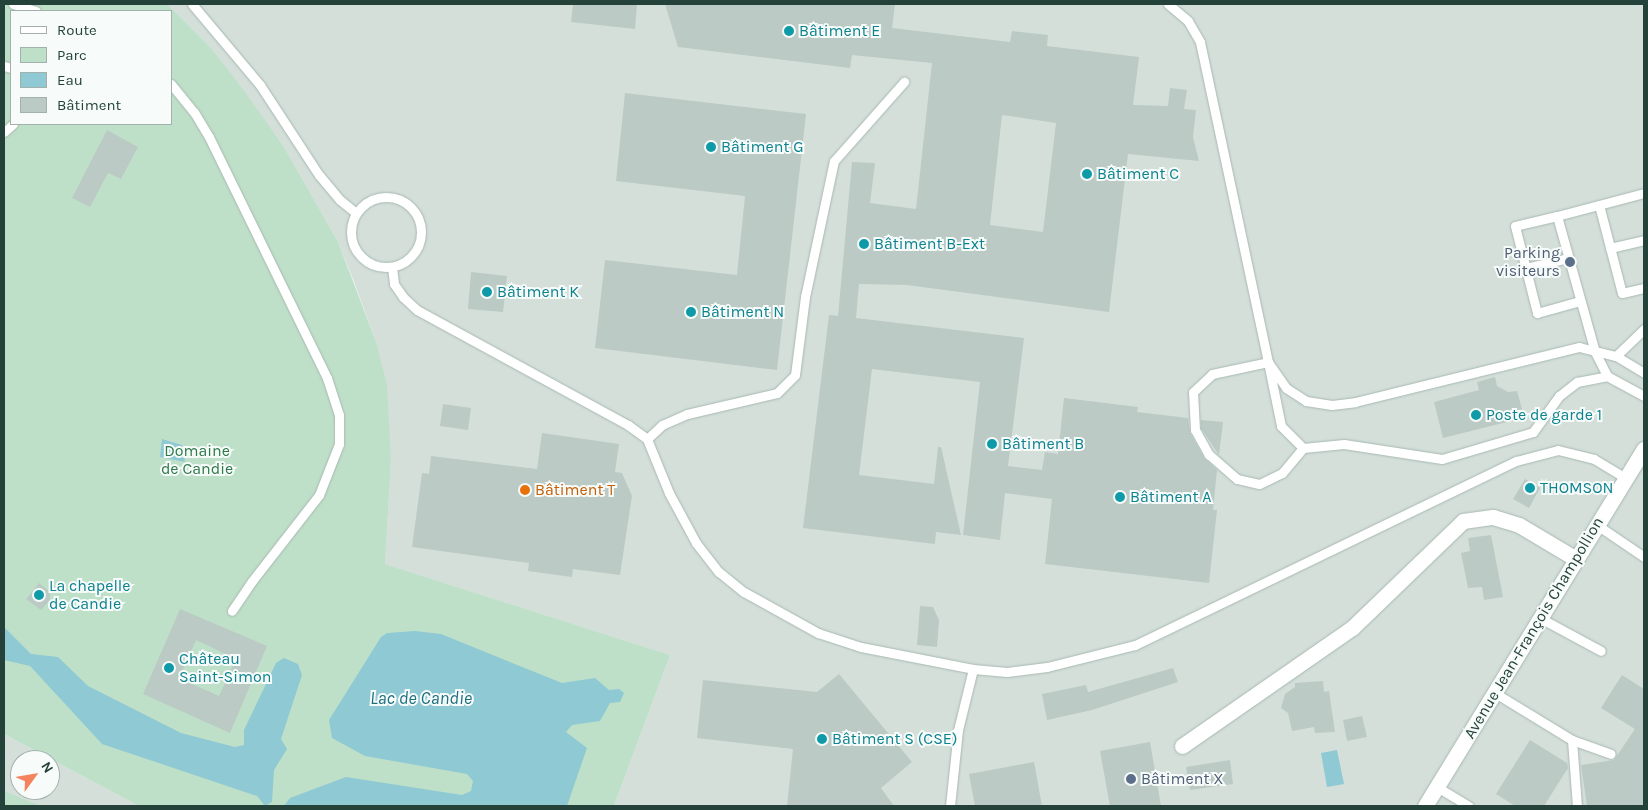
<!DOCTYPE html>
<meta charset="utf-8">
<style>
body{margin:0}
#map{position:relative;width:1648px;height:810px;overflow:hidden;background:#e6efeb;font-family:Karla,sans-serif}
div>[style]{position:absolute}
.built>*{inset:0;background:#d4dfda}
.green>*{inset:0;background:#bfe0c8}
.water>*{inset:0;background:#8ec9d4}
.building>*{inset:0;background:#bbcac4}
.roads{filter:drop-shadow(0 0 1px #a8b8b2) drop-shadow(0 0 1px #a8b8b2)}
.lane>*{height:9px;margin:-4.5px;padding:0 4.5px;transform-origin:4.5px;border-radius:4.5px;background:#fff}
.lane>.ring{margin:-4.5px;padding:0;box-sizing:content-box;background:none;border:9px solid #fff;border-radius:50%}
.street>*{height:15px;margin:-7.5px;padding:0 7.5px;transform-origin:7.5px;border-radius:7.5px;background:#fff}
.dots>*{width:14px;height:14px;translate:-50% -50%;box-sizing:border-box;border:2px solid #f7fbf9;border-radius:50%}
span{translate:-50% -50%;white-space:nowrap;text-align:center;line-height:1.15;-webkit-text-stroke:4px #f7fbf9;paint-order:stroke}
.culture-label{font-size:16px;color:#0d838f}
.left{translate:0 -50%;text-align:left}
.service-label{font-size:16px;color:#4e5e75}
.right{translate:-100% -50%;text-align:right}
.park-label{font-size:16px;color:#2d7a4b}
.food-label{font-size:16px;color:#c56008}
.street-label{font-size:16px;color:#24423a}
.water-label{font-size:18px;color:#1c6f80;font-style:italic}
.frame{position:absolute;inset:0;border:5px solid #24423a;pointer-events:none}
.legend{position:absolute;left:10px;top:10px;width:162px;height:115px;box-sizing:border-box;background:#f7fbf9;border:1px solid #a3b1ad;margin:0;padding:6px 9px;list-style:none;font-size:15px;color:#24423a}
.legend li{display:flex;align-items:center;gap:10px;height:25px}
.legend b{width:25px;border:1px solid #a3b1ad}
.north{position:absolute;left:10px;top:750px;width:50px;height:50px;box-sizing:border-box;background:#f7fbf9;border:1px solid #a3b1ad;border-radius:50%;rotate:58deg;font-size:14px;font-weight:700;line-height:20px;text-align:center;color:#24423a}
.north::after{content:'';display:block;margin:auto;width:18px;height:22px;background:#f4845f;clip-path:polygon(50% 0,100% 100%,50% 72%,0 100%)}
</style>
<div id="map">
<div class="built">
<div style="clip-path:polygon(167px 4px,1644px 4px,1644px 806px,614px 806px,670px 655px,385px 564px,391px 461px,376px 342px,354px 281px,338px 242px,284px 147px,212px 49px)"></div>
<div style="clip-path:polygon(evenodd,4px 734px,139px 806px,4px 806px,4px 734px,20px 760px,50px 760px,50px 790px,20px 790px,20px 760px)"></div>
</div>
<div class="green">
<div style="clip-path:polygon(evenodd,4px 4px,167px 4px,212px 49px,242px 88px,284px 147px,338px 242px,376px 342px,387px 385px,391px 461px,385px 564px,670px 655px,614px 806px,139px 806px,4px 734px,4px 4px,11px 11px,171px 11px,171px 124px,11px 124px,11px 11px)"></div>
<div style="clip-path:polygon(4px 791px,41px 806px,4px 806px)"></div>
</div>
<div class="water">
<div style="clip-path:polygon(162px 439px,182px 445px,185px 462px,160px 457px)"></div>
<div style="clip-path:polygon(4px 627px,31px 654px,58px 657px,88px 686px,181px 733px,235px 747px,244px 745px,244px 730px,276px 663px,284px 658px,298px 664px,302px 675px,281px 739px,287px 749px,274px 770px,272px 802px,265px 806px,257px 796px,102px 744px,30px 666px,4px 660px)"></div>
<div style="clip-path:polygon(415px 631px,441px 634px,562px 683px,595px 678px,609px 690px,619px 689px,624px 693px,620px 702px,610px 703px,600px 721px,572px 725px,566px 732px,587px 748px,567px 806px,284px 806px,290px 798px,346px 777px,462px 795px,471px 791px,473px 781px,467px 774px,365px 756px,332px 738px,329px 720px,381px 637px,387px 633px)"></div>
<div style="clip-path:polygon(1337px 750px,1344px 784px,1327px 787px,1321px 753px)"></div>
</div>
<div class="building">
<div style="clip-path:polygon(573px 4px,637px 4px,635px 29px,571px 22px)"></div>
<div style="clip-path:polygon(evenodd,665px 4px,895px 4px,892px 28px,1010px 42px,1012px 31px,1048px 35px,1047px 46px,1139px 57px,1133px 105px,1168px 106px,1170px 88px,1187px 90px,1184px 109px,1196px 110px,1193px 137px,1199px 161px,1128px 154px,1109px 312px,907px 285px,859px 284px,856px 318px,1024px 338px,1008px 466px,1042px 470px,1045px 452px,1058px 454px,1064px 398px,1138px 407px,1137px 412px,1188px 418px,1190px 433px,1204px 458px,1217px 470px,1213px 510px,1217px 510px,1209px 583px,1045px 564px,1052px 499px,1005px 493px,1000px 540px,963px 535px,980px 382px,872px 369px,859px 475px,934px 484px,938px 447px,941px 447px,961px 535px,936px 532px,935px 544px,803px 528px,829px 315px,838px 316px,852px 162px,875px 163px,870px 203px,916px 209px,932px 63px,852px 55px,850px 68px,678px 47px,665px 4px,1002px 115px,1056px 123px,1043px 232px,990px 225px,1002px 115px)"></div>
<div style="clip-path:polygon(625px 93px,806px 114px,777px 370px,595px 348px,605px 260px,737px 275px,745px 196px,616px 181px)"></div>
<div style="clip-path:polygon(107px 130px,138px 147px,121px 179px,108px 173px,90px 207px,72px 198px)"></div>
<div style="clip-path:polygon(471px 272px,507px 276px,503px 312px,468px 309px)"></div>
<div style="clip-path:polygon(1495px 377px,1497px 386px,1508px 392px,1517px 391px,1522px 409px,1513px 411px,1515px 420px,1443px 438px,1434px 402px,1479px 390px,1477px 382px)"></div>
<div style="clip-path:polygon(443px 404px,471px 408px,468px 430px,440px 426px)"></div>
<div style="clip-path:polygon(1201px 420px,1223px 422px,1219px 455px,1201px 428px)"></div>
<div style="clip-path:polygon(542px 433px,619px 444px,615px 472px,622px 473px,632px 496px,620px 575px,573px 569px,572px 577px,528px 571px,529px 563px,412px 547px,422px 473px,429px 474px,431px 456px,537px 469px)"></div>
<div style="clip-path:polygon(1525px 479px,1540px 488px,1529px 508px,1513px 499px)"></div>
<div style="clip-path:polygon(1491px 535px,1503px 597px,1484px 600px,1482px 587px,1468px 588px,1461px 553px,1470px 551px,1468px 538px)"></div>
<div style="clip-path:polygon(39px 583px,50px 592px,50px 600px,41px 610px,26px 599px)"></div>
<div style="clip-path:polygon(920px 606px,933px 607px,939px 620px,937px 647px,917px 645px)"></div>
<div style="clip-path:polygon(evenodd,180px 609px,267px 646px,230px 733px,143px 694px,180px 609px,196px 640px,236px 659px,219px 696px,179px 678px,196px 640px)"></div>
<div style="clip-path:polygon(1173px 668px,1178px 682px,1092px 710px,1047px 720px,1042px 694px,1086px 685px,1088px 692px)"></div>
<div style="clip-path:polygon(839px 674px,912px 762px,881px 788px,894px 806px,787px 806px,793px 749px,697px 738px,703px 680px,817px 692px)"></div>
<div style="clip-path:polygon(1622px 675px,1644px 689px,1644px 806px,1587px 806px,1581px 765px,1614px 760px,1635px 729px,1601px 708px)"></div>
<div style="clip-path:polygon(1323px 681px,1324px 692px,1329px 691px,1335px 732px,1315px 733px,1314px 727px,1292px 731px,1288px 713px,1281px 708px,1285px 694px,1295px 687px,1295px 683px)"></div>
<div style="clip-path:polygon(1362px 716px,1367px 737px,1347px 741px,1343px 720px)"></div>
<div style="clip-path:polygon(1530px 740px,1567px 763px,1568px 768px,1544px 806px,1515px 806px,1496px 794px)"></div>
<div style="clip-path:polygon(1150px 742px,1161px 806px,1110px 806px,1100px 751px)"></div>
<div style="clip-path:polygon(1230px 760px,1233px 784px,1190px 790px,1186px 767px)"></div>
<div style="clip-path:polygon(1034px 762px,1042px 806px,975px 806px,969px 774px)"></div>
</div>
<div class="roads">
<div class="lane">
<div style="left:13px;top:4px;width:24px;rotate:17deg"></div>
<div style="left:192px;top:4px;width:106px;rotate:50deg"></div>
<div style="left:260px;top:85px;width:108px;rotate:56.8deg"></div>
<div style="left:319px;top:175px;width:33px;rotate:50deg"></div>
<div style="left:340px;top:200px;width:21px;rotate:39deg"></div>
<div style="left:1168px;top:4px;width:26px;rotate:40deg"></div>
<div style="left:1188px;top:21px;width:24px;rotate:60deg"></div>
<div style="left:1200px;top:42px;width:327px;rotate:78deg"></div>
<div style="left:1268px;top:362px;width:32px;rotate:55deg"></div>
<div style="left:1286px;top:388px;width:24px;rotate:33deg"></div>
<div style="left:1306px;top:401px;width:26px;rotate:9deg"></div>
<div style="left:1332px;top:405px;width:23px;rotate:-7deg"></div>
<div style="left:1355px;top:402px;width:231px;rotate:-13.8deg"></div>
<div style="left:1579px;top:347px;width:38px;rotate:14deg"></div>
<div style="left:1616px;top:356px;width:33px;rotate:31deg"></div>
<div style="left:4px;top:66px;width:7px;rotate:16deg"></div>
<div style="left:171px;top:84px;width:36px;rotate:51deg"></div>
<div style="left:194px;top:112px;width:29px;rotate:59deg"></div>
<div style="left:209px;top:137px;width:268px;rotate:63.9deg"></div>
<div style="left:327px;top:378px;width:39px;rotate:72deg"></div>
<div style="left:339px;top:415px;width:29px;rotate:90deg"></div>
<div style="left:339px;top:444px;width:55px;rotate:111.4deg"></div>
<div style="left:319px;top:495px;width:109px;rotate:127.9deg"></div>
<div style="left:252px;top:581px;width:36px;rotate:124deg"></div>
<div style="left:4px;top:132px;width:12px;rotate:-42deg"></div>
<div style="left:1644px;top:193px;width:90px;rotate:165.2deg"></div>
<div style="left:1557px;top:216px;width:141px;rotate:74.4deg"></div>
<div style="left:1595px;top:352px;width:27px;rotate:63deg"></div>
<div style="left:1607px;top:376px;width:42px;rotate:28.4deg"></div>
<div class="ring" style="left:351px;top:197px;width:61px;height:61px"></div>
<div style="left:1599px;top:205px;width:91px;rotate:75.4deg"></div>
<div style="left:1622px;top:293px;width:23px;rotate:-13deg"></div>
<div style="left:1557px;top:216px;width:43px;rotate:166.6deg"></div>
<div style="left:1515px;top:226px;width:90px;rotate:75.8deg"></div>
<div style="left:1537px;top:313px;width:45px;rotate:-15.6deg"></div>
<div style="left:1610px;top:248px;width:35px;rotate:-13deg"></div>
<div style="left:392px;top:267px;width:17px;rotate:83deg"></div>
<div style="left:394px;top:284px;width:16px;rotate:55deg"></div>
<div style="left:403px;top:297px;width:19px;rotate:43deg"></div>
<div style="left:417px;top:310px;width:240px;rotate:28.6deg"></div>
<div style="left:628px;top:425px;width:24px;rotate:36deg"></div>
<div style="left:647px;top:439px;width:58px;rotate:67.8deg"></div>
<div style="left:669px;top:493px;width:57px;rotate:61.6deg"></div>
<div style="left:696px;top:543px;width:37px;rotate:52deg"></div>
<div style="left:719px;top:572px;width:32px;rotate:39deg"></div>
<div style="left:744px;top:592px;width:85px;rotate:29deg"></div>
<div style="left:818px;top:633px;width:45px;rotate:18deg"></div>
<div style="left:861px;top:647px;width:114px;rotate:11.1deg"></div>
<div style="left:973px;top:669px;width:34px;rotate:5deg"></div>
<div style="left:1007px;top:672px;width:40px;rotate:-7.1deg"></div>
<div style="left:1047px;top:667px;width:91px;rotate:-14deg"></div>
<div style="left:1135px;top:645px;width:423px;rotate:-25.8deg"></div>
<div style="left:1516px;top:461px;width:43px;rotate:-14.7deg"></div>
<div style="left:1558px;top:450px;width:37px;rotate:14deg"></div>
<div style="left:1594px;top:459px;width:37px;rotate:31deg"></div>
<div style="left:1526px;top:268px;width:43px;rotate:-13.4deg"></div>
<div style="left:1616px;top:356px;width:39px;rotate:-44deg"></div>
<div style="left:647px;top:439px;width:21px;rotate:-43deg"></div>
<div style="left:662px;top:425px;width:27px;rotate:-24deg"></div>
<div style="left:687px;top:414px;width:92px;rotate:-13.1deg"></div>
<div style="left:777px;top:393px;width:25px;rotate:-45deg"></div>
<div style="left:795px;top:375px;width:79px;rotate:-82.7deg"></div>
<div style="left:805px;top:297px;width:139px;rotate:-78deg"></div>
<div style="left:834px;top:161px;width:106px;rotate:-48.5deg"></div>
<div style="left:1303px;top:448px;width:33px;rotate:130deg"></div>
<div style="left:1282px;top:473px;width:25px;rotate:154deg"></div>
<div style="left:1259px;top:484px;width:23px;rotate:-167deg"></div>
<div style="left:1237px;top:479px;width:37px;rotate:-139deg"></div>
<div style="left:1209px;top:455px;width:29px;rotate:-119deg"></div>
<div style="left:1195px;top:430px;width:38px;rotate:-93deg"></div>
<div style="left:1193px;top:392px;width:26px;rotate:-43deg"></div>
<div style="left:1212px;top:374px;width:57px;rotate:-12.1deg"></div>
<div style="left:1268px;top:362px;width:65px;rotate:78.5deg"></div>
<div style="left:1281px;top:426px;width:31px;rotate:45deg"></div>
<div style="left:1303px;top:448px;width:41px;rotate:-5.6deg"></div>
<div style="left:1344px;top:444px;width:99px;rotate:8.7deg"></div>
<div style="left:1442px;top:459px;width:95px;rotate:-16.5deg"></div>
<div style="left:1533px;top:432px;width:44px;rotate:-54.2deg"></div>
<div style="left:1559px;top:396px;width:23px;rotate:-38deg"></div>
<div style="left:1577px;top:382px;width:31px;rotate:-11deg"></div>
<div style="left:1597px;top:525px;width:57px;rotate:34.2deg"></div>
<div style="left:1540px;top:618px;width:69px;rotate:28.4deg"></div>
<div style="left:1495px;top:693px;width:90px;rotate:31.4deg"></div>
<div style="left:1572px;top:740px;width:41px;rotate:19.7deg"></div>
<div style="left:1572px;top:740px;width:66px;rotate:85.7deg"></div>
<div style="left:1437px;top:787px;width:37px;rotate:31deg"></div>
<div style="left:950px;top:806px;width:76px;rotate:-84deg"></div>
<div style="left:958px;top:730px;width:63px;rotate:-76.2deg"></div>
</div>
<div class="street">
<div style="left:1182px;top:746px;width:207px;rotate:-34.8deg"></div>
<div style="left:1352px;top:628px;width:154px;rotate:-43.9deg"></div>
<div style="left:1463px;top:521px;width:30px;rotate:-8deg"></div>
<div style="left:1493px;top:517px;width:27px;rotate:17deg"></div>
<div style="left:1519px;top:525px;width:66px;rotate:30.8deg"></div>
<div style="left:1425px;top:806px;width:419px;rotate:-58.5deg"></div>
</div>
</div>
<div class="dots">
<div style="left:789px;top:31px;background:#0f9aa8"></div>
<div style="left:711px;top:147px;background:#0f9aa8"></div>
<div style="left:1087px;top:174px;background:#0f9aa8"></div>
<div style="left:864px;top:244px;background:#0f9aa8"></div>
<div style="left:1570px;top:262px;background:#5c6f8a"></div>
<div style="left:487px;top:292px;background:#0f9aa8"></div>
<div style="left:691px;top:312px;background:#0f9aa8"></div>
<div style="left:1476px;top:415px;background:#0f9aa8"></div>
<div style="left:992px;top:444px;background:#0f9aa8"></div>
<div style="left:1530px;top:488px;background:#0f9aa8"></div>
<div style="left:525px;top:490px;background:#e8710a"></div>
<div style="left:1120px;top:497px;background:#0f9aa8"></div>
<div style="left:39px;top:595px;background:#0f9aa8"></div>
<div style="left:169px;top:668px;background:#0f9aa8"></div>
<div style="left:822px;top:739px;background:#0f9aa8"></div>
<div style="left:1131px;top:779px;background:#5c6f8a"></div>
</div>
<div class="culture-label">
<span class="left" style="left:799px;top:31px">Bâtiment E</span>
<span class="left" style="left:721px;top:147px">Bâtiment G</span>
<span class="left" style="left:1097px;top:174px">Bâtiment C</span>
<span class="left" style="left:874px;top:244px">Bâtiment B-Ext</span>
<span class="left" style="left:497px;top:292px">Bâtiment K</span>
<span class="left" style="left:701px;top:312px">Bâtiment N</span>
<span class="left" style="left:1486px;top:415px">Poste de garde 1</span>
<span class="left" style="left:1002px;top:444px">Bâtiment B</span>
<span class="left" style="left:1540px;top:488px">THOMSON</span>
<span class="left" style="left:1130px;top:497px">Bâtiment A</span>
<span class="left" style="left:49px;top:595px">La chapelle<br>de Candie</span>
<span class="left" style="left:179px;top:668px">Château<br>Saint-Simon</span>
<span class="left" style="left:832px;top:739px">Bâtiment S (CSE)</span>
</div>
<div class="service-label">
<span class="right" style="left:1560px;top:262px">Parking<br>visiteurs</span>
<span class="left" style="left:1141px;top:779px">Bâtiment X</span>
</div>
<div class="park-label">
<span style="left:197px;top:460px">Domaine<br>de Candie</span>
</div>
<div class="food-label">
<span class="left" style="left:535px;top:490px">Bâtiment T</span>
</div>
<div class="street-label">
<span style="left:1534px;top:628px;rotate:-59deg">Avenue Jean-François Champollion</span>
</div>
<div class="water-label">
<span style="left:421px;top:698px">Lac de Candie</span>
</div>
<div class="frame"></div>
<ul class="legend">
<li><b style="height:6px;background:#fff"></b>Route</li>
<li><b style="height:14px;background:#bfe0c8"></b>Parc</li>
<li><b style="height:14px;background:#8ec9d4"></b>Eau</li>
<li><b style="height:14px;background:#bbcac4"></b>Bâtiment</li>
</ul>
<div class="north">N</div>
</div>
